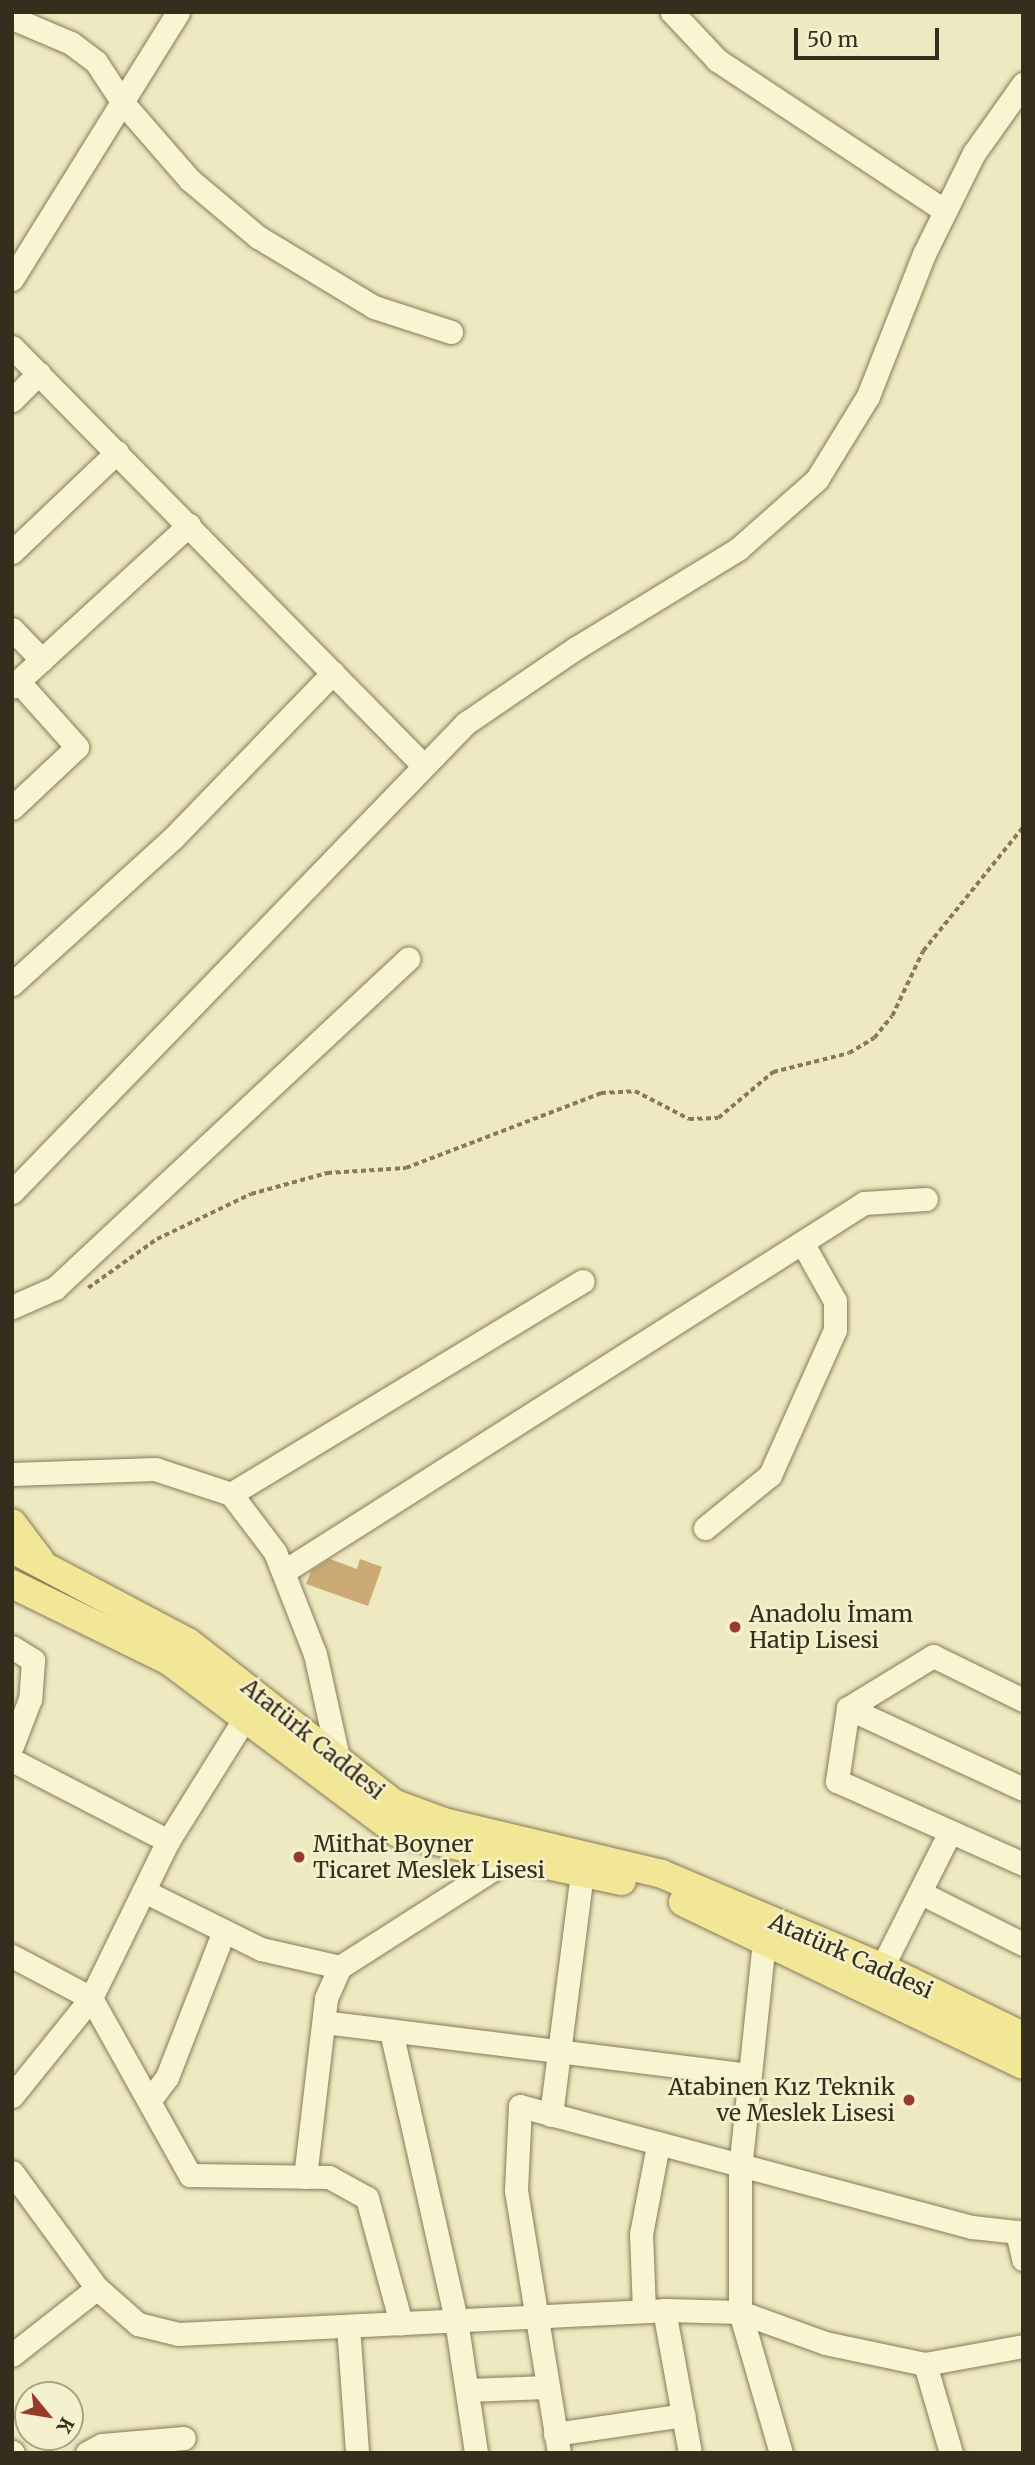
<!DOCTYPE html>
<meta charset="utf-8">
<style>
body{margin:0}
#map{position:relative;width:1035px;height:2465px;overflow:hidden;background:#eee9c0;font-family:Merriweather,serif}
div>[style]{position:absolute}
.building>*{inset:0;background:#ccaa75}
.path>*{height:3.5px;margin-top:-1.75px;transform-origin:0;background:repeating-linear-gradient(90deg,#877a58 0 5px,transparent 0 8.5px)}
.roads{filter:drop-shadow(0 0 2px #877a58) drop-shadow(0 0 2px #877a58)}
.minor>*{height:23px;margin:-11.5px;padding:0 11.5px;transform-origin:11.5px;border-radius:11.5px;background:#f9f5d3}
.major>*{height:28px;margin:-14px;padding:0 14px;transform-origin:14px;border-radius:14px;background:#f2e797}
.dots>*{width:19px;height:19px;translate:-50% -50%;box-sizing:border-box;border:4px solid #f5f1cf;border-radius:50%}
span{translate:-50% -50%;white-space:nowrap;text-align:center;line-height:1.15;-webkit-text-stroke:5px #f5f1cf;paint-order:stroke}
.poi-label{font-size:23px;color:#362e1c}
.left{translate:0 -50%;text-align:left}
.right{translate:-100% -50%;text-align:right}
.street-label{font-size:23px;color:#362e1c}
.frame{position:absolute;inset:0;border:14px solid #362e1c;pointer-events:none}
.north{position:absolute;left:14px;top:2381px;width:70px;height:70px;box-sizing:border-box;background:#f5f1cf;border:2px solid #a9a387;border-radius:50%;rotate:120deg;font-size:19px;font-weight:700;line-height:28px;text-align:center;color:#362e1c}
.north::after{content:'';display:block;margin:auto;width:24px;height:32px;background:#963c28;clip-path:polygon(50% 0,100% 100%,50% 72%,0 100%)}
.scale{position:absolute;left:794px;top:28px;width:145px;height:32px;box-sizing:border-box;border:4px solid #362e1c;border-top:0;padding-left:9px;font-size:21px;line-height:24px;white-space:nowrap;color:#362e1c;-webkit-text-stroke:5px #f5f1cf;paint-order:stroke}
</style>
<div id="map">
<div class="building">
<div style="clip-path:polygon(330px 1559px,357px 1569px,360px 1559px,382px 1567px,368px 1606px,306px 1584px,311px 1571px)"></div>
</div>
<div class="path">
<div style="left:88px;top:1288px;width:85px;rotate:-35.4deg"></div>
<div style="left:157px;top:1239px;width:104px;rotate:-25.6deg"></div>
<div style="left:251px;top:1194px;width:79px;rotate:-15.4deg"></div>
<div style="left:327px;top:1173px;width:79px;rotate:-3.6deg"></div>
<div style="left:406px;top:1168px;width:209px;rotate:-21deg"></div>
<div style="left:601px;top:1093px;width:34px;rotate:-3deg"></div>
<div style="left:635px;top:1091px;width:61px;rotate:27.4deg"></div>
<div style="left:689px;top:1119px;width:29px;rotate:-2deg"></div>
<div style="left:718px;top:1118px;width:72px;rotate:-39.9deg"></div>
<div style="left:773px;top:1072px;width:78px;rotate:-14deg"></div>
<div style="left:849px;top:1053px;width:29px;rotate:-31deg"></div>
<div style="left:874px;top:1038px;width:28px;rotate:-51deg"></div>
<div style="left:892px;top:1016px;width:72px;rotate:-64.5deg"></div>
<div style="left:923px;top:951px;width:159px;rotate:-51.1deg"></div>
</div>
<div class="roads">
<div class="minor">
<div style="left:672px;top:12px;width:66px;rotate:46.8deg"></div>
<div style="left:717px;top:60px;width:273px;rotate:33.5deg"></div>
<div style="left:12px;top:18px;width:64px;rotate:23deg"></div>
<div style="left:71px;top:43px;width:31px;rotate:37deg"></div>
<div style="left:96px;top:62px;width:49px;rotate:56.6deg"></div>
<div style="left:123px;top:103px;width:102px;rotate:49deg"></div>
<div style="left:190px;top:180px;width:89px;rotate:40deg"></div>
<div style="left:258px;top:237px;width:135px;rotate:31.1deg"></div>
<div style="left:374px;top:307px;width:81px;rotate:18deg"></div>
<div style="left:12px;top:279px;width:314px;rotate:-58.1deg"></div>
<div style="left:12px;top:347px;width:585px;rotate:45.48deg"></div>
<div style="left:12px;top:400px;width:38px;rotate:-45deg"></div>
<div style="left:12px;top:552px;width:145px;rotate:-43.6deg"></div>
<div style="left:12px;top:629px;width:43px;rotate:45.9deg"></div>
<div style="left:12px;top:687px;width:240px;rotate:-42.5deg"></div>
<div style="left:12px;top:808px;width:89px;rotate:-43.2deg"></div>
<div style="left:77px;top:747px;width:89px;rotate:-131.8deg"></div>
<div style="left:12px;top:984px;width:217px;rotate:-42.2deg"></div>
<div style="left:173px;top:838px;width:230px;rotate:-45.9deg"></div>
<div style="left:12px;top:1192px;width:653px;rotate:-45.93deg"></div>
<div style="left:466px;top:723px;width:133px;rotate:-34.3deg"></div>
<div style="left:576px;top:648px;width:190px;rotate:-31.4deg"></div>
<div style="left:738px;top:549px;width:106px;rotate:-41.5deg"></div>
<div style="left:817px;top:479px;width:97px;rotate:-58.4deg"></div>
<div style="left:868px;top:396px;width:153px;rotate:-68.5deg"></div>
<div style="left:924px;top:254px;width:113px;rotate:-63.7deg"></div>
<div style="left:974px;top:153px;width:85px;rotate:-54.6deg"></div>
<div style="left:12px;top:1307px;width:47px;rotate:-23.8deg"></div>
<div style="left:55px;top:1288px;width:483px;rotate:-43deg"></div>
<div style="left:12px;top:1474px;width:143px;rotate:-2deg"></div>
<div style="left:155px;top:1469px;width:80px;rotate:18.2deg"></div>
<div style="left:231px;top:1494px;width:73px;rotate:52.8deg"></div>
<div style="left:275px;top:1552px;width:110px;rotate:68.6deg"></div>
<div style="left:315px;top:1654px;width:111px;rotate:77.5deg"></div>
<div style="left:231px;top:1494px;width:411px;rotate:-31.2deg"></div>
<div style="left:705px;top:1528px;width:84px;rotate:-39.2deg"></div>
<div style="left:770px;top:1475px;width:159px;rotate:-65.9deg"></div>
<div style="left:835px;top:1330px;width:29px;rotate:-90deg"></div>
<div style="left:835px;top:1301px;width:65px;rotate:-119.3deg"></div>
<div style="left:283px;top:1572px;width:688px;rotate:-32.42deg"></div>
<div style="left:864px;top:1203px;width:62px;rotate:-3.7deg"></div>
<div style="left:12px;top:1647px;width:25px;rotate:32deg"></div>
<div style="left:33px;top:1660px;width:39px;rotate:94deg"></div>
<div style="left:30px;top:1699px;width:50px;rotate:111deg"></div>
<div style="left:1023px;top:1700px;width:100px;rotate:-153.9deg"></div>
<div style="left:933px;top:1656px;width:100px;rotate:148.5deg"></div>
<div style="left:848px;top:1708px;width:74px;rotate:98.6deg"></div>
<div style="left:837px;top:1781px;width:204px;rotate:24deg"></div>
<div style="left:848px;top:1708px;width:193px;rotate:24.8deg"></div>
<div style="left:12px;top:1760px;width:176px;rotate:27.4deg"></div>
<div style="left:144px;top:1891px;width:131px;rotate:26.4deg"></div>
<div style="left:261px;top:1949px;width:81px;rotate:12.8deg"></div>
<div style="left:921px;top:1893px;width:114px;rotate:26.6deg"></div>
<div style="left:764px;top:1941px;width:228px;rotate:96deg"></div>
<div style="left:740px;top:2168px;width:144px;rotate:90deg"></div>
<div style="left:740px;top:2312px;width:147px;rotate:73.8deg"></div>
<div style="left:12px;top:1956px;width:89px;rotate:28deg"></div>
<div style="left:91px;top:1998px;width:203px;rotate:60.8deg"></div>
<div style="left:190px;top:2175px;width:139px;rotate:0.8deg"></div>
<div style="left:329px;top:2177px;width:43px;rotate:28.9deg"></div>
<div style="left:367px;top:2198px;width:130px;rotate:74.8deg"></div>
<div style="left:874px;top:1983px;width:169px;rotate:-63.3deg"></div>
<div style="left:324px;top:2022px;width:427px;rotate:7.1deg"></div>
<div style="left:391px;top:2031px;width:296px;rotate:77.3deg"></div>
<div style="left:456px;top:2320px;width:134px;rotate:81.4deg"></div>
<div style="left:12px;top:2096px;width:126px;rotate:-51.1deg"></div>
<div style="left:91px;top:1998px;width:175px;rotate:-63.9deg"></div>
<div style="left:168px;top:1841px;width:147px;rotate:-58deg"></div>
<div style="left:149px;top:2101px;width:30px;rotate:-53deg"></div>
<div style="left:167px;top:2077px;width:155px;rotate:-68.7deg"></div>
<div style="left:551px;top:2115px;width:244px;rotate:-82.7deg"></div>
<div style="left:12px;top:2172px;width:144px;rotate:53.8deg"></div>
<div style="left:97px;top:2288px;width:55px;rotate:41.3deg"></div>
<div style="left:138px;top:2324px;width:41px;rotate:14deg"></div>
<div style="left:178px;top:2334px;width:487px;rotate:-2.8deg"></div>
<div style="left:664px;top:2310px;width:76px;rotate:1.5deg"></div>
<div style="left:740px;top:2312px;width:90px;rotate:20deg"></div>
<div style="left:825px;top:2343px;width:102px;rotate:11.9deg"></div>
<div style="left:925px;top:2364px;width:100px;rotate:-10.4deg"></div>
<div style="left:305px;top:2177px;width:180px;rotate:-83.3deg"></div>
<div style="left:326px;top:1998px;width:34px;rotate:-66deg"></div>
<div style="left:340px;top:1967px;width:198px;rotate:-32.6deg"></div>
<div style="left:664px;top:2310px;width:145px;rotate:79.7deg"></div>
<div style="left:644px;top:2311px;width:77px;rotate:-92.2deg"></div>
<div style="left:641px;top:2234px;width:91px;rotate:-79.2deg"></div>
<div style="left:348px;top:2326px;width:127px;rotate:85.9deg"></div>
<div style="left:12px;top:2355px;width:108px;rotate:-38.2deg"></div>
<div style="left:925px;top:2364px;width:93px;rotate:73.7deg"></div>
<div style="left:467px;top:2390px;width:80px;rotate:-2.1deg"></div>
<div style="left:555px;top:2434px;width:130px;rotate:-8.4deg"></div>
<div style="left:12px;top:2452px;width:1px;rotate:45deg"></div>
<div style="left:87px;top:2453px;width:17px;rotate:-28deg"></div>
<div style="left:102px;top:2445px;width:82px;rotate:-4.9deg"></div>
<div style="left:559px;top:2453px;width:266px;rotate:-99.3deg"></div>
<div style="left:516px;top:2190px;width:84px;rotate:-87.3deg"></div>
<div style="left:520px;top:2106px;width:468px;rotate:15deg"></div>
<div style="left:972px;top:2227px;width:45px;rotate:6.3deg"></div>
<div style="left:1017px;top:2232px;width:28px;rotate:77deg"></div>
</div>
<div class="major">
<div style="left:12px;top:1523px;width:46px;rotate:52.9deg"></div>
<div style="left:12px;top:1549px;width:199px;rotate:27.9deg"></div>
<div style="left:188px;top:1642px;width:261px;rotate:38.1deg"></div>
<div style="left:393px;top:1803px;width:54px;rotate:20.4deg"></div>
<div style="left:444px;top:1822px;width:224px;rotate:13.4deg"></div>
<div style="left:662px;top:1874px;width:238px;rotate:23deg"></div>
<div style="left:881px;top:1967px;width:158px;rotate:25.9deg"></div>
<div style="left:12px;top:1584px;width:175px;rotate:26.1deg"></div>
<div style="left:169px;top:1661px;width:286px;rotate:36.9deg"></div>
<div style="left:398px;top:1833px;width:229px;rotate:12.1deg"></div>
<div style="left:683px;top:1902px;width:377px;rotate:25.6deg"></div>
</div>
</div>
<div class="dots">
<div style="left:735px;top:1627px;background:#963c28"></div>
<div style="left:299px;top:1857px;background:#963c28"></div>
<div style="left:909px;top:2100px;background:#963c28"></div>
</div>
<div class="poi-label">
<span class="left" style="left:749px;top:1627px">Anadolu İmam<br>Hatip Lisesi</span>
<span class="left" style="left:313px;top:1857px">Mithat Boyner<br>Ticaret Meslek Lisesi</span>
<span class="right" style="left:895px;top:2100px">Atabinen Kız Teknik<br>ve Meslek Lisesi</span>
</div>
<div class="street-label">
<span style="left:313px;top:1739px;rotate:39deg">Atatürk Caddesi</span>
<span style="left:851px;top:1956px;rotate:24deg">Atatürk Caddesi</span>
</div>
<div class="frame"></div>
<div class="north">K</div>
<div class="scale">50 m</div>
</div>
